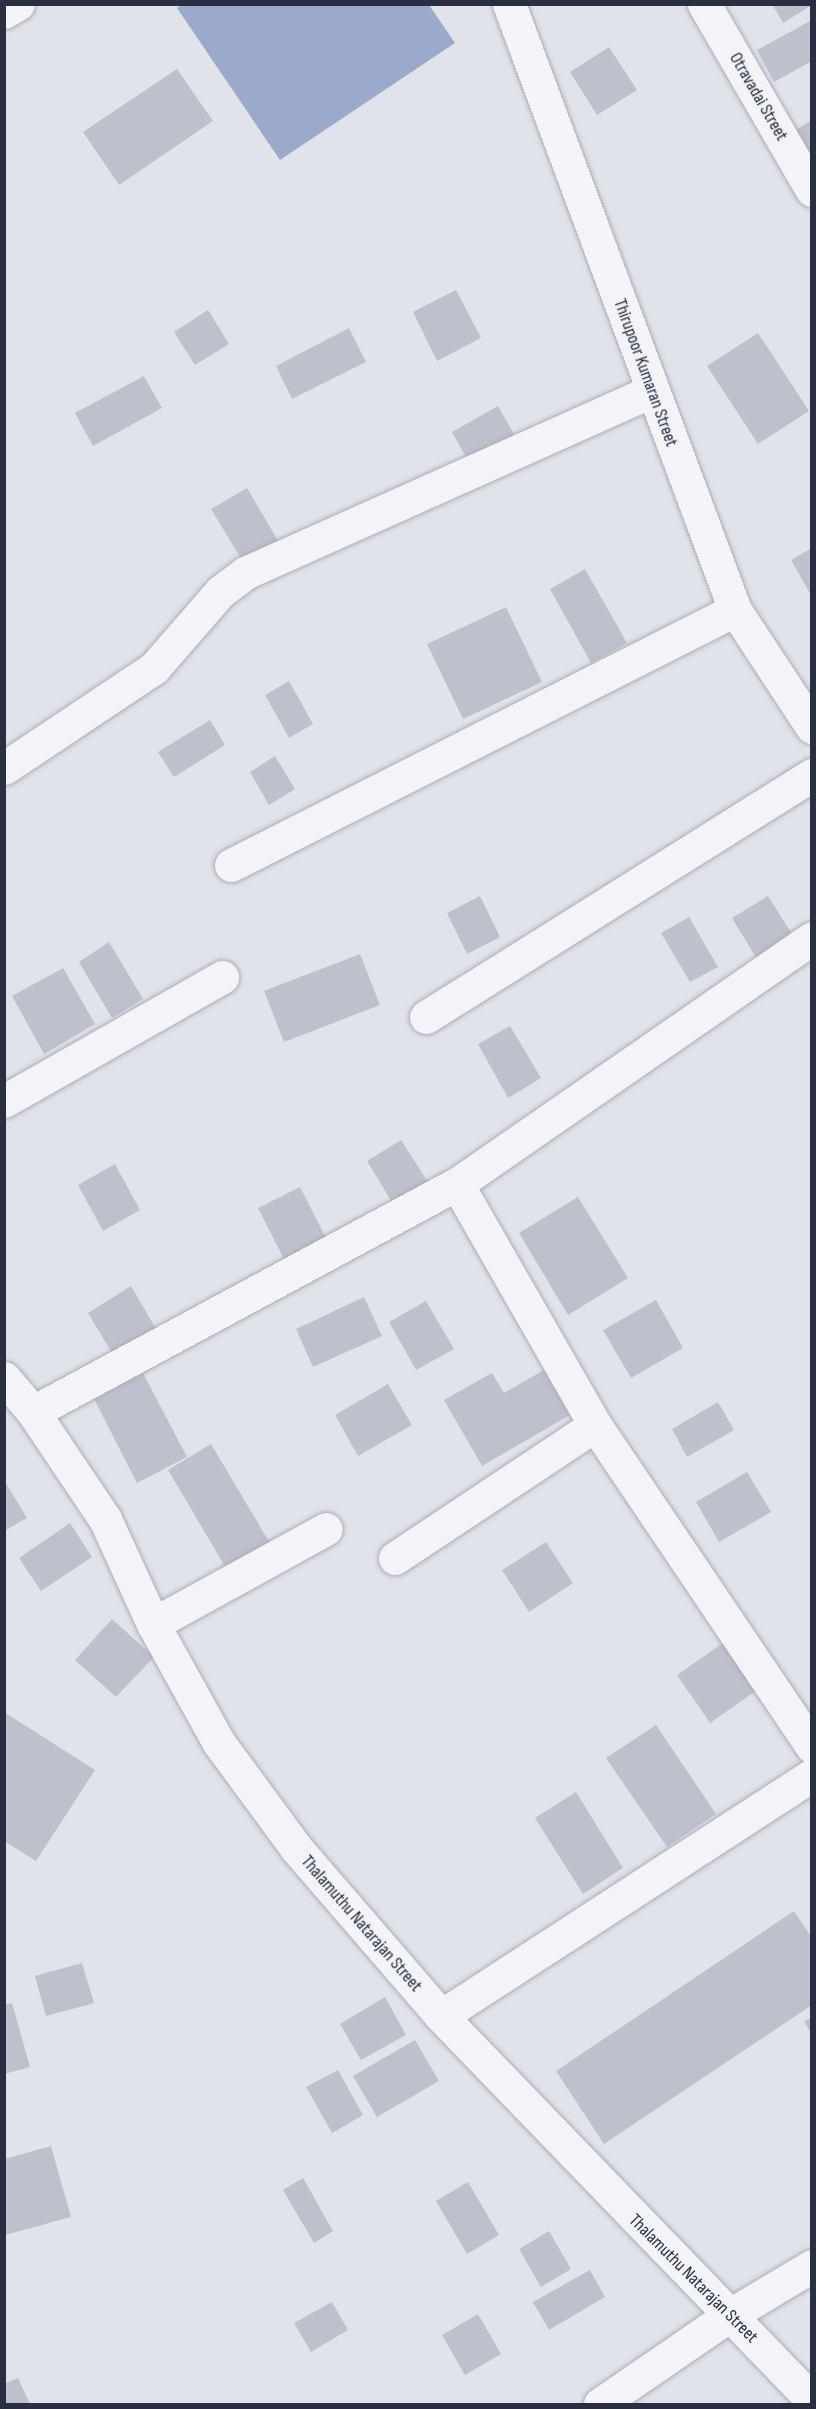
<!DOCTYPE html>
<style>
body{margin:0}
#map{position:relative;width:816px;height:2409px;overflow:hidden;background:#e1e3ea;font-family:"Sofia Sans Condensed",sans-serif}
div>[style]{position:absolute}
.water>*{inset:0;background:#9baacb}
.building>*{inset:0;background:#bec1cd}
.roads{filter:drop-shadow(0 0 2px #aaadb8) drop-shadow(0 0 2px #aaadb8)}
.minor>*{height:33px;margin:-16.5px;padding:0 16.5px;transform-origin:16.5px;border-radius:16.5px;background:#f4f4f8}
.tertiary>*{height:33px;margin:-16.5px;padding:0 16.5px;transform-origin:16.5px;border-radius:16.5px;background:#f4f4f8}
span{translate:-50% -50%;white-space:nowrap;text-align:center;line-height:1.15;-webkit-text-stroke:4.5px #f0f2f7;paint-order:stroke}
.street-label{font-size:18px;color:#292e42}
.frame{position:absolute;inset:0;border:6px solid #292e42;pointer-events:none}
</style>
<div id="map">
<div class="water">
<div style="clip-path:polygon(181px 5px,429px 5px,455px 43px,280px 160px,177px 8px)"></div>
</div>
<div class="building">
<div style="clip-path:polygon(772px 4px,812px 4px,812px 5px,783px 23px)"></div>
<div style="clip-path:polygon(812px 20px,812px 61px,774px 82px,757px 50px)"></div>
<div style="clip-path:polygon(609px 47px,637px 90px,597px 115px,570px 72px)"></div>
<div style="clip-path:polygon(177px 69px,213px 121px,119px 185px,83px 132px)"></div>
<div style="clip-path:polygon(812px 120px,812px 159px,794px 131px)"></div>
<div style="clip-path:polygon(456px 290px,481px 338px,437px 361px,413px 312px)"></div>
<div style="clip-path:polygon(208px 310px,229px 344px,195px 365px,174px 332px)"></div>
<div style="clip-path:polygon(349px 328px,366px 362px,292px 399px,276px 366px)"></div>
<div style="clip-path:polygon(758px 333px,809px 411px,758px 444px,707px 366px)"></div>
<div style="clip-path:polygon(144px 376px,162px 408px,93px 446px,75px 413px)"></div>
<div style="clip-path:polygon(498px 406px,518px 441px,472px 468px,452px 432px)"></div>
<div style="clip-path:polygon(247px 488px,280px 544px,245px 565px,211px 509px)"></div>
<div style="clip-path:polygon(812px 548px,812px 597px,791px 560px)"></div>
<div style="clip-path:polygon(585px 569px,627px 643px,591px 663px,550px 589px)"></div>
<div style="clip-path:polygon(506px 607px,542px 682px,463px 719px,427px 644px)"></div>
<div style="clip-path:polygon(289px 681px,313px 724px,289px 738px,265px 695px)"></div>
<div style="clip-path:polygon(210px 720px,225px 745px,174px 777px,158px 752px)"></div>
<div style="clip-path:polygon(275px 756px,295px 789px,269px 805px,250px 772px)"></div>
<div style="clip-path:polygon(480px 896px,500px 937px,467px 954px,447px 913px)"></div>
<div style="clip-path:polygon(768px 896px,797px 942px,760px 964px,732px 918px)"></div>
<div style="clip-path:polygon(689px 917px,718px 967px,690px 982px,661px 933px)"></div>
<div style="clip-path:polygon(109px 942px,143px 999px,112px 1018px,79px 962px)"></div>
<div style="clip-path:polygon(360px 954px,380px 1005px,284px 1042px,264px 991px)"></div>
<div style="clip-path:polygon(63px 968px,95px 1024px,44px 1054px,12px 996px)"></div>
<div style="clip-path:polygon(510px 1026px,541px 1078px,508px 1098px,478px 1044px)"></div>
<div style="clip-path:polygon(401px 1140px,433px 1190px,398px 1212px,367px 1161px)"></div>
<div style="clip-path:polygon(115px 1164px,140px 1210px,103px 1231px,78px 1185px)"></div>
<div style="clip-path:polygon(300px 1187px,326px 1238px,284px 1259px,258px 1208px)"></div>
<div style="clip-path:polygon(578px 1197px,628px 1278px,568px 1315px,519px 1233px)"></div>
<div style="clip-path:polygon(131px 1286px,158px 1332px,115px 1358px,88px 1313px)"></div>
<div style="clip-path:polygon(364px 1297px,382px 1336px,313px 1367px,296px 1329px)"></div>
<div style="clip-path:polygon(656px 1300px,683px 1348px,631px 1378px,603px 1330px)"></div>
<div style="clip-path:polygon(426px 1301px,454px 1349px,416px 1370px,389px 1322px)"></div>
<div style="clip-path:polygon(544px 1370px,570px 1415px,482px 1466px,444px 1400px,492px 1373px,504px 1393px)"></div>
<div style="clip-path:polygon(143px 1373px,187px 1457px,137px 1483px,94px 1399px)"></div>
<div style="clip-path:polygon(388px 1384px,412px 1425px,358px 1456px,335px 1415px)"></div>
<div style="clip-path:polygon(718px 1402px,734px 1430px,687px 1457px,672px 1429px)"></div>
<div style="clip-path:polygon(211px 1444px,274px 1550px,230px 1575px,168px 1470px)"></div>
<div style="clip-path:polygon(747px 1472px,771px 1512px,719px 1542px,696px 1502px)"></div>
<div style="clip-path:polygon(4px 1480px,27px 1518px,4px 1531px)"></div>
<div style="clip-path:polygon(70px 1523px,92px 1557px,41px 1591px,19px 1558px)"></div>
<div style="clip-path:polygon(546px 1542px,573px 1583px,529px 1612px,502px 1570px)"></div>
<div style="clip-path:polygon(112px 1619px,154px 1657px,116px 1697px,75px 1660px)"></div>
<div style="clip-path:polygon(723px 1643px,757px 1690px,710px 1723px,677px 1675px)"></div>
<div style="clip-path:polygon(4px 1712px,95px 1770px,36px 1861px,4px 1841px)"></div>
<div style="clip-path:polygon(656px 1725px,716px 1814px,667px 1847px,606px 1758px)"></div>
<div style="clip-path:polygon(576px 1792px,623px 1868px,583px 1894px,535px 1818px)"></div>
<div style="clip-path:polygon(794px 1911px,812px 1938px,812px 2005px,604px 2144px,556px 2071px)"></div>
<div style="clip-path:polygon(82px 1963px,94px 2003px,46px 2016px,35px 1976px)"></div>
<div style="clip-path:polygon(385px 1997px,406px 2035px,361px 2060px,340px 2024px)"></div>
<div style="clip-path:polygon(12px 2003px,30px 2067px,4px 2074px,4px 2005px)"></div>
<div style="clip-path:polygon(812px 2017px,812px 2034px,804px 2022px)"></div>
<div style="clip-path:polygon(415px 2040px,439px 2081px,377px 2117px,353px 2076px)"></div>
<div style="clip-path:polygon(338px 2070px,363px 2115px,332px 2133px,306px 2087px)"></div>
<div style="clip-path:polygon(51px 2146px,71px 2217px,5px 2235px,5px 2159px)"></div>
<div style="clip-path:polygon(303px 2178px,333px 2231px,314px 2243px,283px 2190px)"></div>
<div style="clip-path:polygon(468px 2182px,499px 2235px,467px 2254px,436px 2201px)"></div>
<div style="clip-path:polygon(549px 2231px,571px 2269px,541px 2287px,519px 2249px)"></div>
<div style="clip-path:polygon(590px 2270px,605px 2297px,549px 2330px,533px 2302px)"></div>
<div style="clip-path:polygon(332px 2302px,348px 2330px,311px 2352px,294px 2323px)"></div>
<div style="clip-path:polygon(478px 2314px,501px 2354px,465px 2375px,442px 2335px)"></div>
<div style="clip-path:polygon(18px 2378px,30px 2404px,4px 2404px,4px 2384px)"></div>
</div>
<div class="roads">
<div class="minor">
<div style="left:509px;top:4px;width:647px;rotate:69.55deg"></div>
<div style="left:735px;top:610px;width:140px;rotate:56.7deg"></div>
<div style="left:4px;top:768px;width:180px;rotate:-33.7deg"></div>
<div style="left:154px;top:668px;width:101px;rotate:-49deg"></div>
<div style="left:220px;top:592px;width:31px;rotate:-37deg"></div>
<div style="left:245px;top:573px;width:445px;rotate:-24.1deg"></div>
<div style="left:231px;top:865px;width:565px;rotate:-26.84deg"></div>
<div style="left:426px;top:1017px;width:456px;rotate:-32.1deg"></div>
<div style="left:4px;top:1101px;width:251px;rotate:-29.6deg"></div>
<div style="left:457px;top:1184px;width:278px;rotate:60.2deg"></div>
<div style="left:595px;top:1425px;width:388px;rotate:56deg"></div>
<div style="left:4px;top:1378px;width:45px;rotate:49.5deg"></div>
<div style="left:33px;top:1412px;width:129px;rotate:56.1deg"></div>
<div style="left:105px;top:1519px;width:115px;rotate:65.4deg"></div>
<div style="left:153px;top:1624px;width:136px;rotate:61deg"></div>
<div style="left:219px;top:1743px;width:130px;rotate:53.7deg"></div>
<div style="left:296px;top:1848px;width:222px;rotate:49.2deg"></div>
<div style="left:441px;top:2016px;width:534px;rotate:45.99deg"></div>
<div style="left:33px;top:1412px;width:481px;rotate:-28.3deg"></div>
<div style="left:457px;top:1184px;width:432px;rotate:-34.7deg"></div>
<div style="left:395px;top:1558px;width:240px;rotate:-33.6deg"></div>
<div style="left:153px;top:1624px;width:197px;rotate:-28.8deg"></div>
<div style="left:441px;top:2016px;width:442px;rotate:-33deg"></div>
</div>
<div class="tertiary">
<div style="left:704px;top:4px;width:215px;rotate:59.9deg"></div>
<div style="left:4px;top:12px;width:16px;rotate:-30deg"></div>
<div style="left:600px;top:2404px;width:158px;rotate:-34.4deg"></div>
<div style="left:730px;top:2315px;width:96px;rotate:-30.9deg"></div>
</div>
</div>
<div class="street-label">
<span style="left:758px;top:97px;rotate:60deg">Otravadai Street</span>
<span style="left:645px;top:373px;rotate:70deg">Thirupoor Kumaran Street</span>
<span style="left:361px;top:1924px;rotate:49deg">Thalamuthu Natarajan Street</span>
<span style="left:693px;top:2279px;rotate:45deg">Thalamuthu Natarajan Street</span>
</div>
<div class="frame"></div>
</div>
